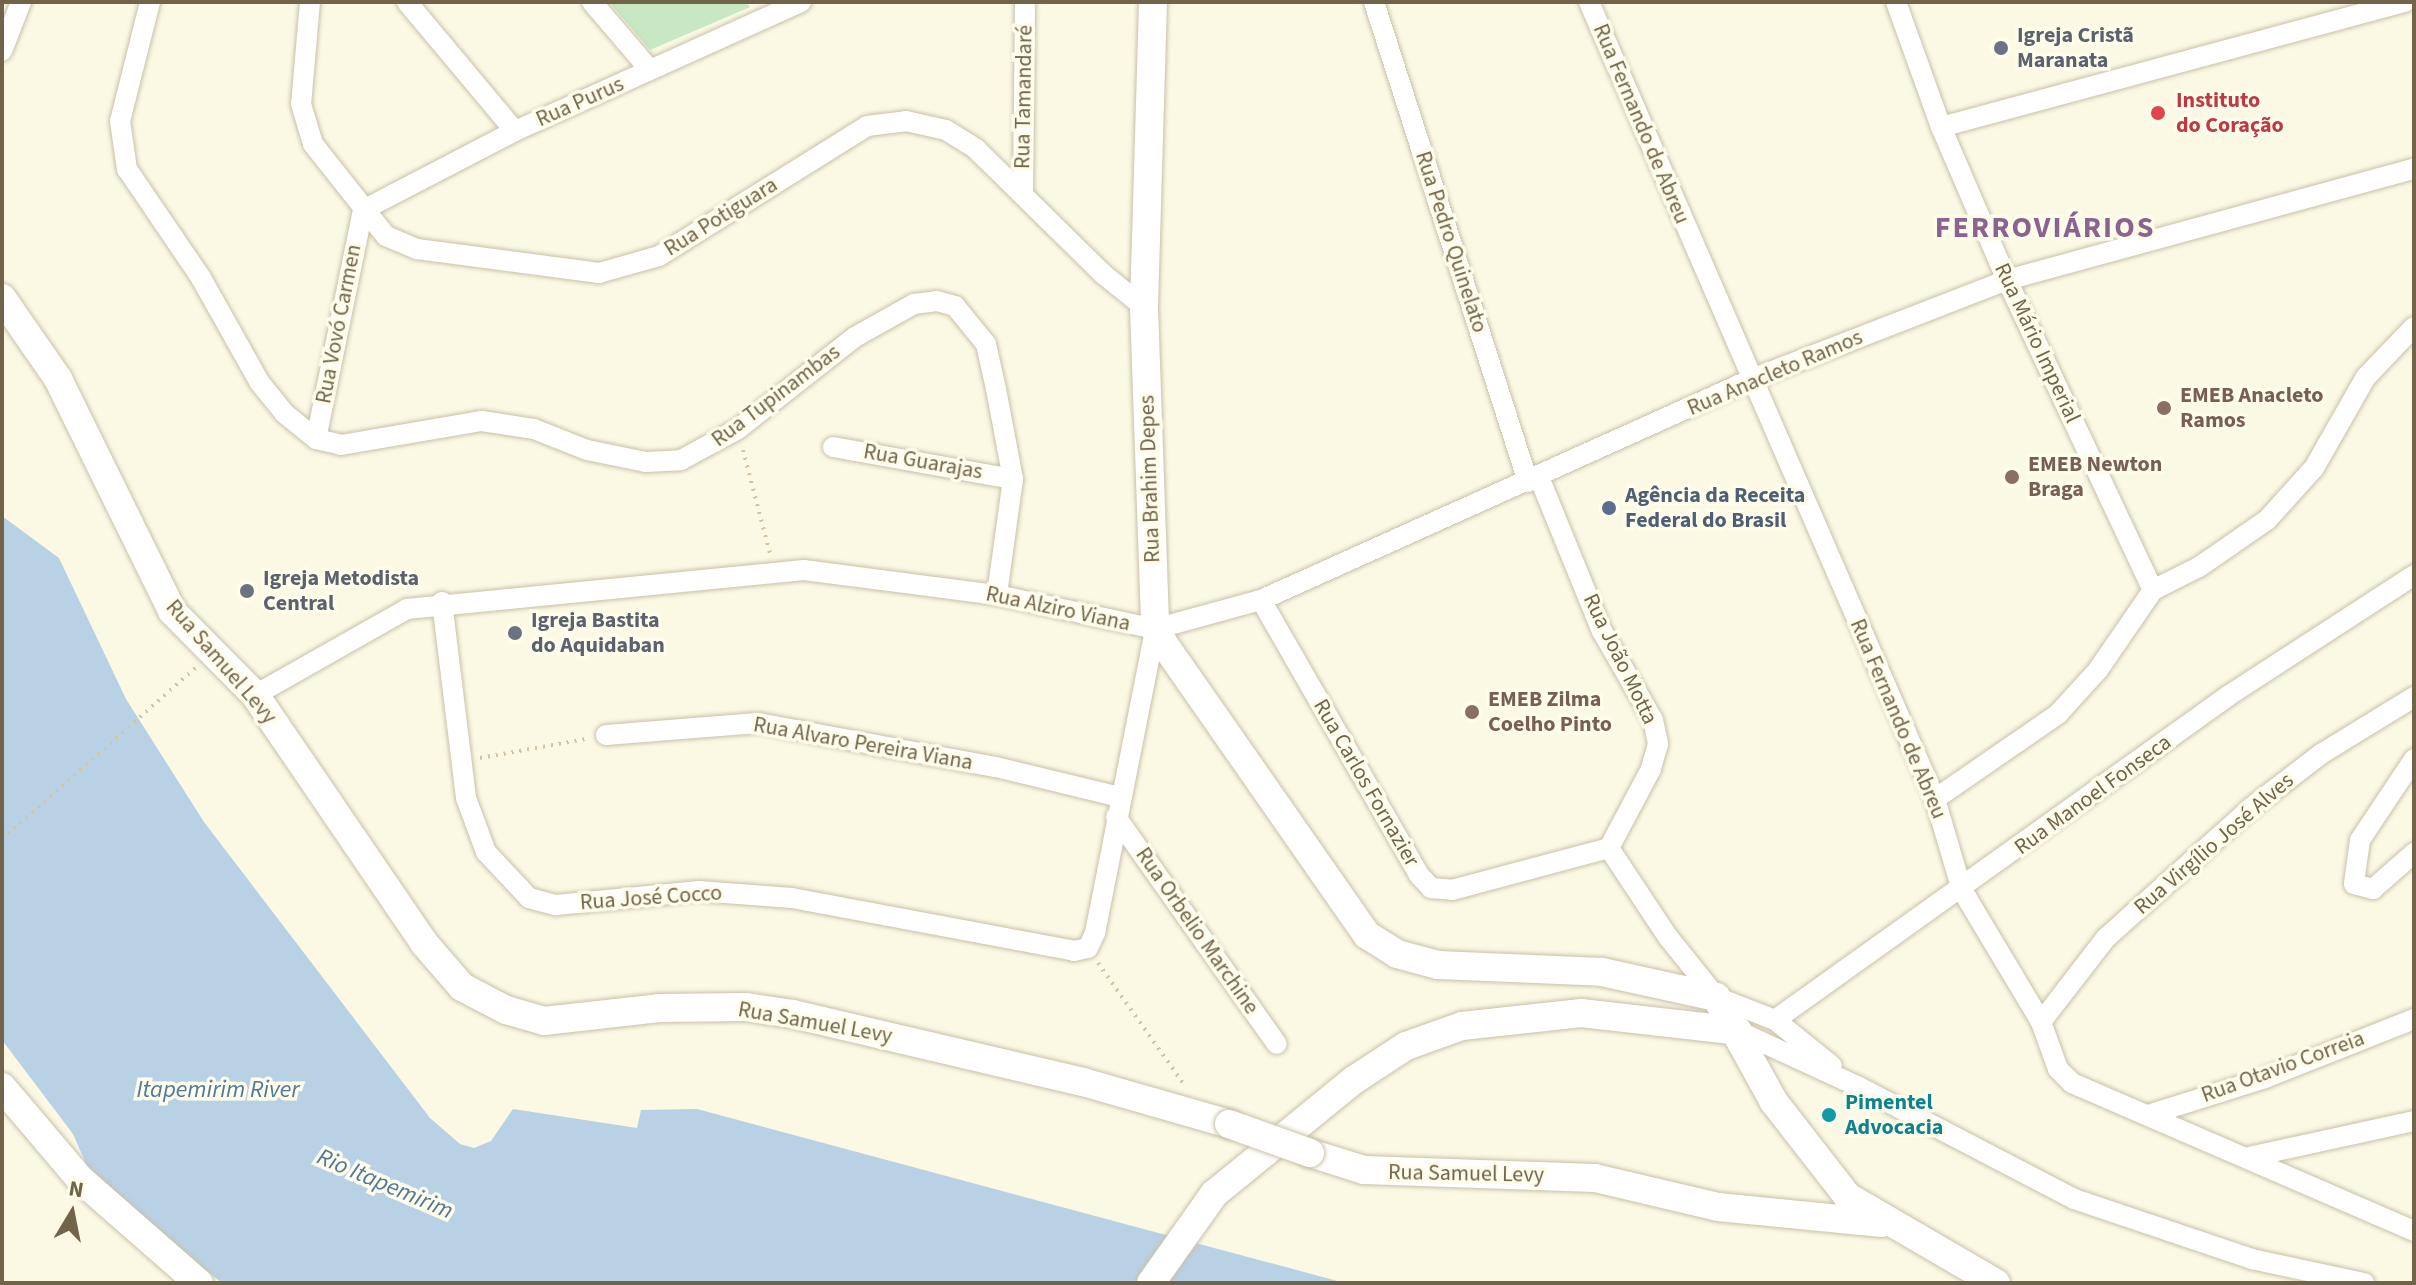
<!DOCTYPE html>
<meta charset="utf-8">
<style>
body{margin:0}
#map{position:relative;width:2416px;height:1285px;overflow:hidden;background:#fbf9e4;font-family:"Source Sans 3",sans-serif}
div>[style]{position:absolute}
.green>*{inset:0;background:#c7e8c3}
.water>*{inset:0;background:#b9d1e4}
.path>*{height:4px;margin-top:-2px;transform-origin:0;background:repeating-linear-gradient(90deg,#d4c3a0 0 2px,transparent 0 8px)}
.roads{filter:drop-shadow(0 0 2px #c9c0a9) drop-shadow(0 0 2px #c9c0a9)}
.street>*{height:20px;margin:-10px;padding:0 10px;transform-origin:10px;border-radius:10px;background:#fff}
.secondary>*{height:28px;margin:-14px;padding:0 14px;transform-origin:14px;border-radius:14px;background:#fff}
.bridges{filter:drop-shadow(0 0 2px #ccc2a6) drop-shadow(0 0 2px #ccc2a6)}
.secondary-bridge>*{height:28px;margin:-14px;padding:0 14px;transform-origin:14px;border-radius:14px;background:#fff}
.dots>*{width:22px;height:22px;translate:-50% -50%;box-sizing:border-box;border:4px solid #fefcea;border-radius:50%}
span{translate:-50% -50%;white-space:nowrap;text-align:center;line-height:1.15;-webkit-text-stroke:7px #fefcea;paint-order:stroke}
.worship-label{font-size:22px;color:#5b616d;font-weight:700}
.left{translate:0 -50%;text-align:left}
.street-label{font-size:22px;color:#72644b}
.health-label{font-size:22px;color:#be3a42;font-weight:700}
.education-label{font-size:22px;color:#785e54;font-weight:700}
.service-label{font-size:22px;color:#4e5e75;font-weight:700}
.culture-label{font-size:22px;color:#0d838f;font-weight:700}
.water-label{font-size:24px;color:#4f7899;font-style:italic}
.district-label{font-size:30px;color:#8c628f;font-weight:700;letter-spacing:2px}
.frame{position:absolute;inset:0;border:4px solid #72644b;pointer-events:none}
.north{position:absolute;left:32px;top:1173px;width:80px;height:80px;-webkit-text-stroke:6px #fefcea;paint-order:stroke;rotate:10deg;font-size:22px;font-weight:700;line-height:32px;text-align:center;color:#72644b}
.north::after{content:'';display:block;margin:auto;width:28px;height:36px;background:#72644b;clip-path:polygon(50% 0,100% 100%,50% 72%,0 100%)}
</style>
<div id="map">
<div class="green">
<div style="clip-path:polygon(609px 2px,746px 2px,750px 7px,650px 50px)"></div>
</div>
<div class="water">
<div style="clip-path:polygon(2px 516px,59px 558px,126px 699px,204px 822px,430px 1118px,460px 1144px,474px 1148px,491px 1141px,513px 1109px,637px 1128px,641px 1110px,697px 1109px,1345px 1283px,222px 1283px,94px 1182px,73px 1134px,2px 1040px)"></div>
</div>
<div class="path">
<div style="left:743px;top:450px;width:107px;rotate:75.4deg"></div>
<div style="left:480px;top:758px;width:108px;rotate:-10.2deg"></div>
<div style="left:2px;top:839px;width:258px;rotate:-41.5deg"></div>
<div style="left:1098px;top:963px;width:147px;rotate:54.7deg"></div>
</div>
<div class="roads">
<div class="street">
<div style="left:150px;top:2px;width:123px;rotate:104.1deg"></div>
<div style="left:120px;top:121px;width:49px;rotate:81.7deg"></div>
<div style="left:127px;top:169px;width:132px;rotate:55.8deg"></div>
<div style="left:201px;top:278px;width:120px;rotate:60.7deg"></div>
<div style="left:260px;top:383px;width:38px;rotate:51deg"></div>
<div style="left:284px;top:413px;width:41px;rotate:39.1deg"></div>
<div style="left:316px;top:439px;width:26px;rotate:13deg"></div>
<div style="left:341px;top:445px;width:143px;rotate:-9.7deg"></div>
<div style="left:482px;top:421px;width:53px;rotate:8.7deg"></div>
<div style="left:534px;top:429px;width:57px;rotate:21.6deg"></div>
<div style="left:587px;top:450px;width:60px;rotate:11.5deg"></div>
<div style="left:646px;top:462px;width:35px;rotate:-3deg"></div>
<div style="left:681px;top:460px;width:65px;rotate:-28.5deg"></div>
<div style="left:738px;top:429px;width:149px;rotate:-38.2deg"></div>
<div style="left:855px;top:337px;width:68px;rotate:-29.2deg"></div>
<div style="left:914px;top:304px;width:23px;rotate:-7deg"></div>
<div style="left:937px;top:301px;width:19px;rotate:16deg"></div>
<div style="left:955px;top:306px;width:49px;rotate:50.8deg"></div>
<div style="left:986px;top:344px;width:46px;rotate:77.5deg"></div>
<div style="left:996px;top:389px;width:92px;rotate:79.3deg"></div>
<div style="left:1013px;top:479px;width:117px;rotate:97.9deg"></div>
<div style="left:310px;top:2px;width:102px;rotate:95deg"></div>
<div style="left:301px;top:104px;width:42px;rotate:73.3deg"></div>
<div style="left:313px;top:144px;width:117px;rotate:51.6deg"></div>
<div style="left:386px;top:236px;width:34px;rotate:23deg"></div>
<div style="left:417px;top:249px;width:184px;rotate:7.5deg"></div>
<div style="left:599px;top:273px;width:62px;rotate:-15.8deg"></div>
<div style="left:659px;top:256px;width:245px;rotate:-32deg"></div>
<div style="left:867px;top:126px;width:39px;rotate:-7deg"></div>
<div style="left:906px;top:121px;width:41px;rotate:12.7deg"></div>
<div style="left:946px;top:130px;width:36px;rotate:32deg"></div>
<div style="left:976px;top:149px;width:178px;rotate:44.5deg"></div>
<div style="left:1103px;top:274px;width:53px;rotate:38.8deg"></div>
<div style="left:407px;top:2px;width:168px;rotate:50.1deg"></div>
<div style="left:592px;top:2px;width:89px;rotate:49.5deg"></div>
<div style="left:1374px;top:2px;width:504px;rotate:72.21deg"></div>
<div style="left:1589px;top:2px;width:869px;rotate:66.53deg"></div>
<div style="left:1935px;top:799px;width:95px;rotate:73.5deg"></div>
<div style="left:1962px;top:890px;width:154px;rotate:59.1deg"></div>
<div style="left:2041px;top:1022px;width:50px;rotate:70.1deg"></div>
<div style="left:2058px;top:1069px;width:20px;rotate:45deg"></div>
<div style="left:2072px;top:1083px;width:373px;rotate:23.4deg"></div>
<div style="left:1896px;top:2px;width:133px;rotate:70.2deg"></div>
<div style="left:1941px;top:127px;width:167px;rotate:66.7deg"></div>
<div style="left:2007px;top:280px;width:343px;rotate:64.8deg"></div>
<div style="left:2px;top:51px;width:53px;rotate:-68.8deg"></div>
<div style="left:1941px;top:127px;width:481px;rotate:-15.1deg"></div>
<div style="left:1023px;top:193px;width:191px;rotate:-89.4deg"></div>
<div style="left:316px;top:439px;width:234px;rotate:-78.4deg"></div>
<div style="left:363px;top:210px;width:171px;rotate:-27.5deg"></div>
<div style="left:515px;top:131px;width:314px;rotate:-24.3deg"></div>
<div style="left:833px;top:447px;width:183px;rotate:10.1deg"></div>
<div style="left:1539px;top:477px;width:166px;rotate:67.8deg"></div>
<div style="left:1602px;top:631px;width:103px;rotate:60.2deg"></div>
<div style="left:1653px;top:720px;width:25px;rotate:78deg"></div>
<div style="left:1658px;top:744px;width:26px;rotate:106deg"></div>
<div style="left:1651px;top:769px;width:89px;rotate:118deg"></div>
<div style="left:1261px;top:600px;width:317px;rotate:60.1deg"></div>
<div style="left:1419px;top:875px;width:18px;rotate:47deg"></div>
<div style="left:1431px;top:888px;width:21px;rotate:5deg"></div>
<div style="left:1452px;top:890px;width:163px;rotate:-15deg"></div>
<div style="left:442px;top:602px;width:197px;rotate:83deg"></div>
<div style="left:466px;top:798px;width:58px;rotate:69.7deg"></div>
<div style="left:486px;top:852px;width:63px;rotate:46.9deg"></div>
<div style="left:529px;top:898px;width:28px;rotate:15deg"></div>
<div style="left:556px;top:905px;width:144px;rotate:-5.6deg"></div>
<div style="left:699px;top:891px;width:93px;rotate:4.3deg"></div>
<div style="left:792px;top:898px;width:287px;rotate:10.6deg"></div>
<div style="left:1074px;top:951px;width:14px;rotate:-12deg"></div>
<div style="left:1088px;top:948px;width:17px;rotate:-65deg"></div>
<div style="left:1095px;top:933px;width:310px;rotate:-78.8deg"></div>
<div style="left:255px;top:695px;width:175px;rotate:-29.5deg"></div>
<div style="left:407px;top:609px;width:399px;rotate:-5.6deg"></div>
<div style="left:804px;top:570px;width:195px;rotate:7.4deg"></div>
<div style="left:997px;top:595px;width:162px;rotate:12.1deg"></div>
<div style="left:1155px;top:629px;width:110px;rotate:-15.3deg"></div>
<div style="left:1261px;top:600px;width:538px;rotate:-24.23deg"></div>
<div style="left:1752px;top:379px;width:274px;rotate:-21.2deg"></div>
<div style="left:2007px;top:280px;width:422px;rotate:-15.3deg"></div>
<div style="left:606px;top:735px;width:152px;rotate:-4.5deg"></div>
<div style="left:758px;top:723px;width:242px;rotate:10.5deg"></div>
<div style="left:996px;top:767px;width:128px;rotate:13.6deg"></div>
<div style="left:2414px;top:759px;width:97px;rotate:123.7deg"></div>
<div style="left:2360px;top:840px;width:44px;rotate:97.8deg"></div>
<div style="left:2354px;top:884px;width:20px;rotate:15deg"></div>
<div style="left:2373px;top:889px;width:55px;rotate:-41.3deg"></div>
<div style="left:1935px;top:799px;width:150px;rotate:-34.6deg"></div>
<div style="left:2058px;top:714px;width:59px;rotate:-47.7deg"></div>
<div style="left:2098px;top:670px;width:97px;rotate:-55.5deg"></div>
<div style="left:2153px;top:590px;width:51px;rotate:-26.6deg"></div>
<div style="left:2199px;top:567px;width:83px;rotate:-34.7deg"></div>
<div style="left:2267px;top:520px;width:70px;rotate:-47.9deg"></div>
<div style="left:2314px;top:468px;width:105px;rotate:-60.3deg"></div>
<div style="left:2366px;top:377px;width:69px;rotate:-46.2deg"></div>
<div style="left:1116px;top:817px;width:278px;rotate:54.7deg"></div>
<div style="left:1609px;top:848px;width:107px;rotate:56.5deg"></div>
<div style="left:1668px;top:937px;width:77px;rotate:51.3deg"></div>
<div style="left:1716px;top:997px;width:63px;rotate:21.3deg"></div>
<div style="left:1775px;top:1020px;width:73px;rotate:38.9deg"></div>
<div style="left:1775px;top:1020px;width:557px;rotate:-35.57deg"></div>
<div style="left:2228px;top:696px;width:222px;rotate:-33deg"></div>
<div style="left:2041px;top:1022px;width:106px;rotate:-52.3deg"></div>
<div style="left:2106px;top:938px;width:196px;rotate:-41.9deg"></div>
<div style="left:2252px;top:807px;width:87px;rotate:-37.5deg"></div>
<div style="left:2321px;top:754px;width:109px;rotate:-31.5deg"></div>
<div style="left:1738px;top:1031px;width:133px;rotate:24.8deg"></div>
<div style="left:1859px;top:1087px;width:242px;rotate:27.5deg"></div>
<div style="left:2074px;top:1199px;width:188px;rotate:18.6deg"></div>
<div style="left:2252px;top:1259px;width:115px;rotate:12.1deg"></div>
<div style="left:2151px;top:1114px;width:120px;rotate:-17.5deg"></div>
<div style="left:2265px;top:1078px;width:160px;rotate:-21.6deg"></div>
<div style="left:2249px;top:1157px;width:169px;rotate:-12.3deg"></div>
</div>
<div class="secondary">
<div style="left:1153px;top:2px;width:305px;rotate:91.7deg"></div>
<div style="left:1144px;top:307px;width:322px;rotate:88deg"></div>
<div style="left:1155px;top:629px;width:17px;rotate:59deg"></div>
<div style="left:1164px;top:644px;width:355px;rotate:55.1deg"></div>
<div style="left:1367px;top:935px;width:36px;rotate:32deg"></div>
<div style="left:1397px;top:954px;width:42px;rotate:15deg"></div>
<div style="left:1438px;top:965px;width:164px;rotate:2.4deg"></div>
<div style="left:1602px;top:972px;width:117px;rotate:12.4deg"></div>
<div style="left:1716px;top:997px;width:120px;rotate:61.1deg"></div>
<div style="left:1774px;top:1102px;width:120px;rotate:52.1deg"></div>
<div style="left:1848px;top:1197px;width:171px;rotate:30.2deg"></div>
<div style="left:2px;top:298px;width:98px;rotate:55.3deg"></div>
<div style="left:58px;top:379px;width:258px;rotate:63.8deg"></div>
<div style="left:172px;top:611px;width:118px;rotate:45.3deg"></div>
<div style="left:255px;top:695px;width:300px;rotate:55.7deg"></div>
<div style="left:424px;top:943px;width:58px;rotate:49.2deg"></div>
<div style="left:462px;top:987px;width:50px;rotate:27.6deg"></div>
<div style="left:506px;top:1010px;width:40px;rotate:16deg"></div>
<div style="left:544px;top:1021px;width:116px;rotate:-6.4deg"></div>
<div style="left:659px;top:1008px;width:87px;rotate:-0.7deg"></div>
<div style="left:746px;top:1007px;width:48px;rotate:8.5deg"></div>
<div style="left:793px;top:1014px;width:298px;rotate:13.2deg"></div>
<div style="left:1083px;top:1082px;width:152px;rotate:16deg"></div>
<div style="left:2px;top:1087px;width:121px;rotate:49.7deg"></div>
<div style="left:80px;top:1179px;width:158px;rotate:41.2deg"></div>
<div style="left:1310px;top:1153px;width:57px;rotate:17.5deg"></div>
<div style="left:1364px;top:1170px;width:231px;rotate:2deg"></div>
<div style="left:1595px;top:1178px;width:126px;rotate:13.3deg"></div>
<div style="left:1718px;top:1207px;width:165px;rotate:5.6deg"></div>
<div style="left:1151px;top:1283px;width:109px;rotate:-54.7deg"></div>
<div style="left:1214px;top:1194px;width:181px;rotate:-39.2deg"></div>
<div style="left:1354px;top:1080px;width:62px;rotate:-33.2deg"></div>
<div style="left:1406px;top:1046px;width:59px;rotate:-19.7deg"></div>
<div style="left:1462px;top:1026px;width:120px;rotate:-6.2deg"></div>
<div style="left:1581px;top:1013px;width:158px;rotate:6.5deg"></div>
</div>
</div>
<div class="bridges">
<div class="secondary-bridge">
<div style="left:1229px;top:1124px;width:86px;rotate:19.7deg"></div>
</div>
</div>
<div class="dots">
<div style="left:2001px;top:48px;background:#6b7280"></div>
<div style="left:2158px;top:113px;background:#e0444e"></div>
<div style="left:2164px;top:408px;background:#8d6e63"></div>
<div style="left:2012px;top:477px;background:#8d6e63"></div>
<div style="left:1609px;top:508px;background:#5c6f8a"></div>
<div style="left:247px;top:591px;background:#6b7280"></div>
<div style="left:515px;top:633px;background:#6b7280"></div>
<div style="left:1472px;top:712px;background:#8d6e63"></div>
<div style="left:1829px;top:1115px;background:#0f9aa8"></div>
</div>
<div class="worship-label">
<span class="left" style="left:2017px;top:48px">Igreja Cristã<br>Maranata</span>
<span class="left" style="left:263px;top:591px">Igreja Metodista<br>Central</span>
<span class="left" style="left:531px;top:633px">Igreja Bastita<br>do Aquidaban</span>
</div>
<div class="street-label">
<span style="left:1024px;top:97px;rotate:-89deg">Rua Tamandaré</span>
<span style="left:580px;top:102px;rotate:-24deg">Rua Purus</span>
<span style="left:1641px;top:124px;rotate:67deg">Rua Fernando de Abreu</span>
<span style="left:721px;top:217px;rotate:-32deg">Rua Potiguara</span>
<span style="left:1451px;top:242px;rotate:72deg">Rua Pedro Quinelato</span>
<span style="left:339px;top:324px;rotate:-79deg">Rua Vovó Carmen</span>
<span style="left:2037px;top:343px;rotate:65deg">Rua Mário Imperial</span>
<span style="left:1775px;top:373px;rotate:-23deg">Rua Anacleto Ramos</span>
<span style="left:776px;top:396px;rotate:-37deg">Rua Tupinambas</span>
<span style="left:923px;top:462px;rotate:10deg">Rua Guarajas</span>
<span style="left:1150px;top:479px;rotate:-92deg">Rua Brahim Depes</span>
<span style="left:1058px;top:609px;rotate:12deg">Rua Alziro Viana</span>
<span style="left:1620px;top:659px;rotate:64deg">Rua João Motta</span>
<span style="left:221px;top:662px;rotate:49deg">Rua Samuel Levy</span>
<span style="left:1898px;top:719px;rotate:67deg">Rua Fernando de Abreu</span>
<span style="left:863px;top:744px;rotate:10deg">Rua Alvaro Pereira Viana</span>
<span style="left:1366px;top:783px;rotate:60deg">Rua Carlos Fornazier</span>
<span style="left:2093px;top:795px;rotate:-36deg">Rua Manoel Fonseca</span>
<span style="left:2214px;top:844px;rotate:-41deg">Rua Virgílio José Alves</span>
<span style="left:651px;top:898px;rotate:-4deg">Rua José Cocco</span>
<span style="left:1197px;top:931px;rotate:55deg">Rua Orbelio Marchine</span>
<span style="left:815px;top:1023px;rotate:10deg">Rua Samuel Levy</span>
<span style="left:2283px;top:1067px;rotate:-20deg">Rua Otavio Correia</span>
<span style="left:1466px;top:1174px;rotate:1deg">Rua Samuel Levy</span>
</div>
<div class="health-label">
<span class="left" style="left:2176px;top:113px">Instituto<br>do Coração</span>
</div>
<div class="education-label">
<span class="left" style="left:2180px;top:408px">EMEB Anacleto<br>Ramos</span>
<span class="left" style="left:2028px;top:477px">EMEB Newton<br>Braga</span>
<span class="left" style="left:1488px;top:712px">EMEB Zilma<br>Coelho Pinto</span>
</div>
<div class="service-label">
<span class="left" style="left:1625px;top:508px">Agência da Receita<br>Federal do Brasil</span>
</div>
<div class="culture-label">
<span class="left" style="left:1845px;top:1115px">Pimentel<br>Advocacia</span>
</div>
<div class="water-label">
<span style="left:218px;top:1090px">Itapemirim River</span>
<span style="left:385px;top:1184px;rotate:23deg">Rio Itapemirim</span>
</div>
<div class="district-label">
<span style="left:2045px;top:228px">FERROVIÁRIOS</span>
</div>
<div class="frame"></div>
<div class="north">N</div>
</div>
